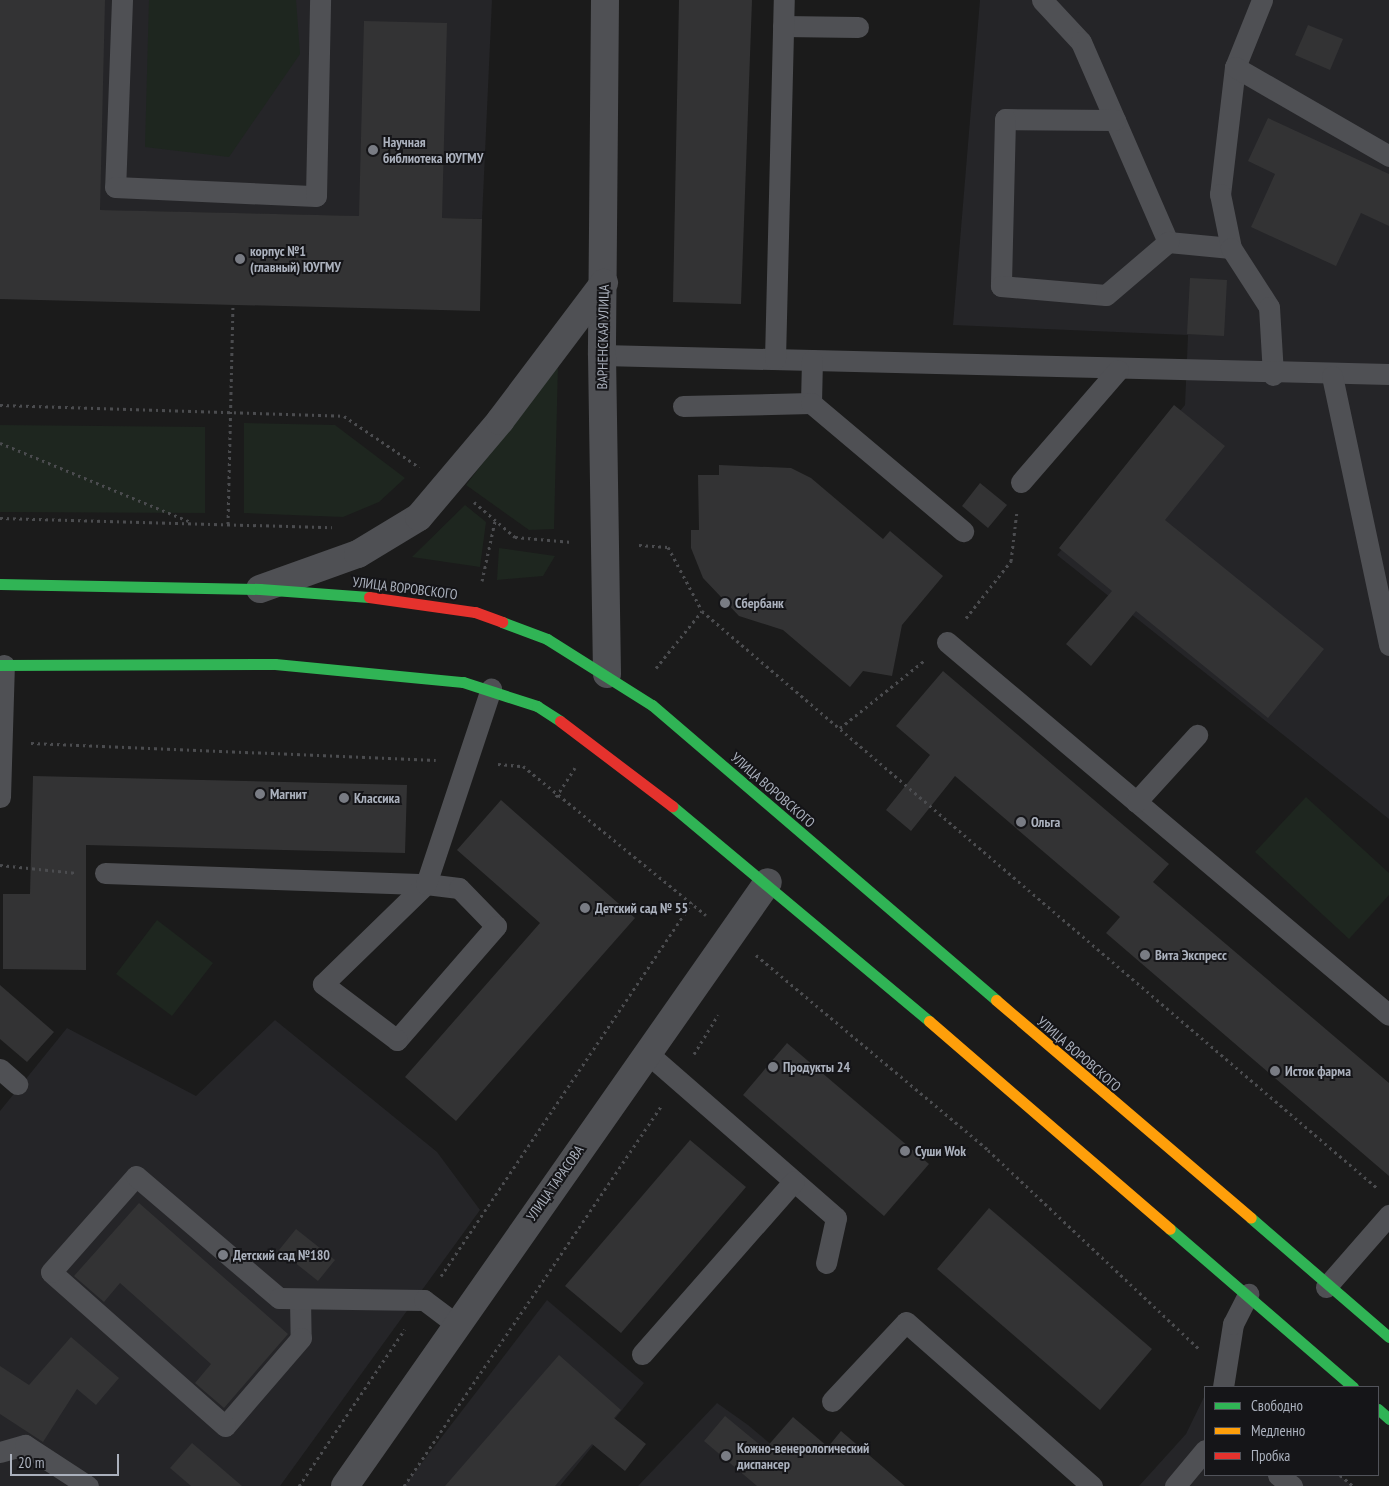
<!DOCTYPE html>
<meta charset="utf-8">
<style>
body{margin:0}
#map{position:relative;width:1389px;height:1486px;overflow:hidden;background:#1b1b1b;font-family:"PT Sans Narrow",sans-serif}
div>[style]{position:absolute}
.built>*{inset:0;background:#252528}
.green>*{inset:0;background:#1e261f}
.building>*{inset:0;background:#333334}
.path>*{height:3px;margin-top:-1.5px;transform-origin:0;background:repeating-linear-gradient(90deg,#4b4c4f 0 2.5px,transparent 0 6.5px)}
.lane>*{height:21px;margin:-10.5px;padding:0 10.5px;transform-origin:10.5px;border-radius:10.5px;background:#4f5054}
.street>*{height:28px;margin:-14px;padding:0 14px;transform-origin:14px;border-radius:14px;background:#4f5054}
.fast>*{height:11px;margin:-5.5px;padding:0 5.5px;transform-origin:5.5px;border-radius:5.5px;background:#30b455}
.slow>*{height:11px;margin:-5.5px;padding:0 5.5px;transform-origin:5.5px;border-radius:5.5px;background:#ff9f0a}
.jam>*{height:11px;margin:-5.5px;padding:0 5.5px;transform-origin:5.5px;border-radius:5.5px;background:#e5322d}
.dots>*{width:14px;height:14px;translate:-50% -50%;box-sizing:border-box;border:2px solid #151518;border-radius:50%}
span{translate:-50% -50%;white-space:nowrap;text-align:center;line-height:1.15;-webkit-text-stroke:4px #151518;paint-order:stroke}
.poi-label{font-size:14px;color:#abb1bd;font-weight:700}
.left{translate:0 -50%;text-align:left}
.street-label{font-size:14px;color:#abb1bd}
.legend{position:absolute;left:1204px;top:1386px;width:175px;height:90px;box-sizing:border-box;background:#151518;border:1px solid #51535a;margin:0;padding:6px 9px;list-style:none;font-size:15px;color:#abb1bd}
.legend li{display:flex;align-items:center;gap:10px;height:25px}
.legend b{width:25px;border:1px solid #51535a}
.scale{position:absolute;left:10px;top:1454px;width:109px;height:22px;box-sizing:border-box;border:2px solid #abb1bd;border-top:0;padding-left:6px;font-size:15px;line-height:18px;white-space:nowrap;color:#abb1bd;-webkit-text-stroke:4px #151518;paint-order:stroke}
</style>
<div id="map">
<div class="built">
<div style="clip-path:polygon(0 0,492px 0,482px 219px,0 208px)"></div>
<div style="clip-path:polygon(980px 0,1389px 0,1389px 819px,1057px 555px,1185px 405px,1188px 335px,953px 325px)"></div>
<div style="clip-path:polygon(275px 1020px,437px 1152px,480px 1210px,280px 1486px,0 1486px,0 1111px,67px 1028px,196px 1096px)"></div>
<div style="clip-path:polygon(547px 1300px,644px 1383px,560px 1486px,404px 1486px)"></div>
<div style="clip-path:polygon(1205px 1395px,1205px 1475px,1338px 1475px,1353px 1486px,1139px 1486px,1186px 1434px)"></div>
<div style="clip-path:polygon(717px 1403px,748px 1425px,820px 1486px,638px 1486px)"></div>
</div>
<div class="green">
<div style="clip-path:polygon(149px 0,296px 0,300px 54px,229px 157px,145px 147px)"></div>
<div style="clip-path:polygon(558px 364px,554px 529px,529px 530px,466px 485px)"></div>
<div style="clip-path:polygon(244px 423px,335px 425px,405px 478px,379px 502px,343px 517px,244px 513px)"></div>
<div style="clip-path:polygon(0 425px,205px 427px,205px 513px,0 512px)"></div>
<div style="clip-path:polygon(465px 505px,486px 522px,480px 567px,412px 557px)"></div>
<div style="clip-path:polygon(499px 548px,555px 556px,543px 576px,497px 580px)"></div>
<div style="clip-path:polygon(1306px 797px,1389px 873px,1389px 895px,1349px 939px,1255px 852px)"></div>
<div style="clip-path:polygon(157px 920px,213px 963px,172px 1016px,116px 974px)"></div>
</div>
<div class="building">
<div style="clip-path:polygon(0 0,105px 0,100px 210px,359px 216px,364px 21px,447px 23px,442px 218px,482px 219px,480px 311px,0 299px)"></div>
<div style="clip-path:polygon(679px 0,752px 0,741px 304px,673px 302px)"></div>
<div style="clip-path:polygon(1308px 25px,1343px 39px,1330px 70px,1295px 55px)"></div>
<div style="clip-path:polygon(1268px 118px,1389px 174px,1389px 226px,1361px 213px,1336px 266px,1251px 227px,1275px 174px,1248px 161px)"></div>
<div style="clip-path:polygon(1190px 278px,1227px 280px,1224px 336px,1187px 334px)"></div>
<div style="clip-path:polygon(1174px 405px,1225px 446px,1165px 520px,1324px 649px,1268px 718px,1136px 611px,1091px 666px,1066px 644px,1112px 591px,1059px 548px)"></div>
<div style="clip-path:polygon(719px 465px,791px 468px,811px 478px,883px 539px,890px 531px,943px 576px,902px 625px,892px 676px,863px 671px,850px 687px,783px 630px,739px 616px,703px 578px,691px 548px,691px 530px,699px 530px,698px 475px,719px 475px)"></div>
<div style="clip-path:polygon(980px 483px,1007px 505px,988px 528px,962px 506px)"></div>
<div style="clip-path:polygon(943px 671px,1169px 864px,1153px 882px,1389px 1083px,1389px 1176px,1106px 933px,1120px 917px,955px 776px,911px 831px,886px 810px,930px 755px,896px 726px)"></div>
<div style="clip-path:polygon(33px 776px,407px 785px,405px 853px,86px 845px,86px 970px,3px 969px,3px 894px,30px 894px)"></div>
<div style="clip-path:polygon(501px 800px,635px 918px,456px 1121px,405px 1077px,540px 923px,457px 850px)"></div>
<div style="clip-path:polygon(0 985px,54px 1032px,27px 1062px,0 1039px)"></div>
<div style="clip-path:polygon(787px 1043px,929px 1164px,884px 1216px,743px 1095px)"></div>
<div style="clip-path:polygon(690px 1140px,746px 1187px,621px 1333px,565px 1286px)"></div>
<div style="clip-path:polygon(139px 1203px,288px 1334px,224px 1408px,195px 1383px,211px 1364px,120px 1283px,104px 1302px,74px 1276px)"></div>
<div style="clip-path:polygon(989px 1208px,1152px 1349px,1100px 1410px,937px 1269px)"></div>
<div style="clip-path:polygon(296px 1229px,335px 1260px,318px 1281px,279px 1250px)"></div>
<div style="clip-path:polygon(71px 1337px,119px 1378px,96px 1405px,77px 1389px,43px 1442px,0 1414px,0 1366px,29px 1385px)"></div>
<div style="clip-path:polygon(559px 1355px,621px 1410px,614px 1418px,646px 1444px,625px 1471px,592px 1444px,555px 1486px,445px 1486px)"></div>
<div style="clip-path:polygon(725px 1416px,765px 1449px,793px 1417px,828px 1447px,841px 1431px,905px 1486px,757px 1486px,704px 1441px)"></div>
<div style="clip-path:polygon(192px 1443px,242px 1486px,191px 1486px,170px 1468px)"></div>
</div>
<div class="path">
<div style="left:0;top:405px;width:344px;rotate:1.8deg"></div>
<div style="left:344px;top:416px;width:91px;rotate:34.2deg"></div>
<div style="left:0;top:443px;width:207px;rotate:22.5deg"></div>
<div style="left:474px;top:502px;width:54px;rotate:40.5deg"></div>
<div style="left:515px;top:537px;width:57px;rotate:5deg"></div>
<div style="left:0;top:518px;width:332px;rotate:1.6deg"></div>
<div style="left:228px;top:524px;width:219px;rotate:-88.7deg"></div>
<div style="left:639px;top:545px;width:29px;rotate:4deg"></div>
<div style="left:668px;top:547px;width:72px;rotate:62deg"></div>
<div style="left:702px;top:611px;width:888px;rotate:40.52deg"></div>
<div style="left:482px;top:581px;width:61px;rotate:-77.8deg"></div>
<div style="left:966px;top:618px;width:73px;rotate:-51.7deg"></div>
<div style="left:1011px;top:561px;width:50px;rotate:-83.2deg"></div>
<div style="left:656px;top:668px;width:73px;rotate:-51.1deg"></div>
<div style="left:840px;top:728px;width:109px;rotate:-38.7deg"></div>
<div style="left:31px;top:743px;width:405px;rotate:2.4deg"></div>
<div style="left:498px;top:764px;width:25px;rotate:5deg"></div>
<div style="left:523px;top:766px;width:236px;rotate:39.2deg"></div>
<div style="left:556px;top:797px;width:35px;rotate:-57deg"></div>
<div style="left:0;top:865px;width:77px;rotate:5.9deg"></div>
<div style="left:756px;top:955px;width:303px;rotate:40deg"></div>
<div style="left:988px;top:1150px;width:290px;rotate:43.3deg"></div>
<div style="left:694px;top:1054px;width:46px;rotate:-58.4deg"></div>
<div style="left:441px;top:1276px;width:450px;rotate:-56.1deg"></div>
<div style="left:1340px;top:1475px;width:17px;rotate:40deg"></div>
<div style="left:299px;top:1486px;width:189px;rotate:-56deg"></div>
<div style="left:404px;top:1486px;width:459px;rotate:-55.9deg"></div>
</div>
<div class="lane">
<div style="left:122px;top:0;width:187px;rotate:92.1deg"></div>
<div style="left:115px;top:187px;width:201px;rotate:2.6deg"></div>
<div style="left:316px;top:196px;width:196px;rotate:-88.8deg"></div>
<div style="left:1042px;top:0;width:57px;rotate:47.1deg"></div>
<div style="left:1081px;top:42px;width:218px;rotate:66.5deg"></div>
<div style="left:1168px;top:242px;width:63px;rotate:5.4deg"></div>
<div style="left:1262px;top:0;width:72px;rotate:111.9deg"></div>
<div style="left:1235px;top:67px;width:128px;rotate:96.7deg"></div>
<div style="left:1220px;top:194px;width:55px;rotate:78.5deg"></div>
<div style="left:1231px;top:248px;width:70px;rotate:57.2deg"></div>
<div style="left:1269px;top:307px;width:68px;rotate:86.6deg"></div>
<div style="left:783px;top:26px;width:75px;rotate:0.8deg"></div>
<div style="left:1235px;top:67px;width:178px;rotate:30deg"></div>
<div style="left:1115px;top:120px;width:110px;rotate:-179.5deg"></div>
<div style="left:1005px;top:119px;width:167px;rotate:91.4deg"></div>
<div style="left:1001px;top:286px;width:105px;rotate:4.9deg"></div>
<div style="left:1106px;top:295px;width:82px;rotate:-40.5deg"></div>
<div style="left:602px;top:355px;width:787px;rotate:1.38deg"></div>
<div style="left:775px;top:359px;width:359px;rotate:-88.6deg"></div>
<div style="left:1332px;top:376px;width:275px;rotate:78deg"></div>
<div style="left:811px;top:403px;width:43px;rotate:-88.7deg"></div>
<div style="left:683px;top:406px;width:128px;rotate:-1.3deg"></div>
<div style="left:811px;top:403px;width:199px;rotate:40.1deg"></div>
<div style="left:1021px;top:482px;width:148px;rotate:-49.1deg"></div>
<div style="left:947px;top:642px;width:578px;rotate:40.16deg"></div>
<div style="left:0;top:797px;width:132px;rotate:-88.3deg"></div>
<div style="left:1136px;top:802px;width:91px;rotate:-47.7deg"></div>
<div style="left:105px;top:873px;width:321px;rotate:2deg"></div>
<div style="left:426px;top:884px;width:33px;rotate:7deg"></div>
<div style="left:459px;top:888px;width:53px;rotate:45.8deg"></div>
<div style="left:496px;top:926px;width:151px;rotate:131deg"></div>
<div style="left:397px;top:1040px;width:93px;rotate:-142.9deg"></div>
<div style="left:323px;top:984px;width:144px;rotate:-44.2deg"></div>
<div style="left:426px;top:884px;width:206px;rotate:-71.6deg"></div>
<div style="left:646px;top:1052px;width:252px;rotate:41.1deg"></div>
<div style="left:836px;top:1218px;width:46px;rotate:102.5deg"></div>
<div style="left:0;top:1069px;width:23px;rotate:41deg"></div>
<div style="left:1326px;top:1287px;width:96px;rotate:-48.8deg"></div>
<div style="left:300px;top:1299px;width:39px;rotate:89deg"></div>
<div style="left:301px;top:1338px;width:116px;rotate:130.8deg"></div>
<div style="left:225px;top:1426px;width:232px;rotate:-138.5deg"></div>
<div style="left:51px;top:1272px;width:128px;rotate:-48.5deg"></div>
<div style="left:136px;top:1176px;width:188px;rotate:40.5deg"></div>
<div style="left:279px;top:1298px;width:145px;rotate:0.8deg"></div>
<div style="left:424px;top:1300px;width:41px;rotate:37.1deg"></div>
<div style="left:642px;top:1354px;width:230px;rotate:-48.7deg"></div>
<div style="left:1223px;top:1387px;width:64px;rotate:-81deg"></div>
<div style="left:1233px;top:1324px;width:34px;rotate:-63deg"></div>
<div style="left:832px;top:1401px;width:108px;rotate:-46.9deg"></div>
<div style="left:906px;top:1322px;width:248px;rotate:41.4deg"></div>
<div style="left:0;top:1452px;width:26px;rotate:-16deg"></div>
<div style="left:25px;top:1445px;width:75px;rotate:33.1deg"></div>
<div style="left:1278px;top:1475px;width:18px;rotate:38deg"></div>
<div style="left:1175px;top:1486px;width:47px;rotate:-50.2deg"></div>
</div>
<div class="street">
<div style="left:605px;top:0;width:355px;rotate:90.5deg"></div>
<div style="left:602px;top:355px;width:319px;rotate:89.1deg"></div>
<div style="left:260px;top:589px;width:104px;rotate:-19.7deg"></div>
<div style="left:358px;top:554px;width:71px;rotate:-31.2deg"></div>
<div style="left:419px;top:517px;width:126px;rotate:-49.8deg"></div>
<div style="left:500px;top:421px;width:173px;rotate:-53deg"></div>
<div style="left:345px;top:1486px;width:737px;rotate:-55deg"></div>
</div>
<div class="fast">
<div style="left:0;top:584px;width:260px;rotate:1.1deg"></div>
<div style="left:260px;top:589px;width:109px;rotate:4.2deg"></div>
<div style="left:502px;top:622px;width:48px;rotate:20.7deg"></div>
<div style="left:547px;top:639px;width:124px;rotate:32.2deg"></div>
<div style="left:652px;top:705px;width:453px;rotate:40.6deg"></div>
<div style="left:0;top:665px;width:275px;rotate:-0.2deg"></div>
<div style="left:275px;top:664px;width:189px;rotate:5.5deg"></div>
<div style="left:463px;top:682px;width:78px;rotate:18deg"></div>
<div style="left:537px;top:706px;width:27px;rotate:33deg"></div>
<div style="left:672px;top:806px;width:335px;rotate:39.9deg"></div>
<div style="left:1251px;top:1218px;width:182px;rotate:40.8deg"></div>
<div style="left:1170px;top:1229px;width:242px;rotate:40.8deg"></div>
<div style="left:1378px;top:1409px;width:15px;rotate:42deg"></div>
</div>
<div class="slow">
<div style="left:996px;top:1000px;width:335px;rotate:40.5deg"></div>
<div style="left:929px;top:1021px;width:318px;rotate:40.8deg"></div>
</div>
<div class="jam">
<div style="left:369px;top:597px;width:107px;rotate:8.1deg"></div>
<div style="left:475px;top:612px;width:29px;rotate:20deg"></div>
<div style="left:560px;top:721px;width:141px;rotate:37.2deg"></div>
</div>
<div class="dots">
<div style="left:373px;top:150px;background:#797c84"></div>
<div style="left:240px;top:259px;background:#797c84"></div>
<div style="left:725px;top:603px;background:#797c84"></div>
<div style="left:260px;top:794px;background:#797c84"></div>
<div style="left:344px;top:798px;background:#797c84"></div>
<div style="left:1021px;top:822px;background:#797c84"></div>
<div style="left:585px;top:908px;background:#797c84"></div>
<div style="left:1145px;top:955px;background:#797c84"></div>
<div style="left:773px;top:1067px;background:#797c84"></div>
<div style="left:1275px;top:1071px;background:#797c84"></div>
<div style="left:905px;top:1151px;background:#797c84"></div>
<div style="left:223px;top:1255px;background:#797c84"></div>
<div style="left:726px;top:1456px;background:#797c84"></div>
</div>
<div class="poi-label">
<span class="left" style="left:383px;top:150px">Научная<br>библиотека ЮУГМУ</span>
<span class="left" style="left:250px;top:259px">корпус №1<br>(главный) ЮУГМУ</span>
<span class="left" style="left:735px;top:603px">Сбербанк</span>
<span class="left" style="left:270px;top:794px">Магнит</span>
<span class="left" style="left:354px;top:798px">Классика</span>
<span class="left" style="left:1031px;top:822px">Ольга</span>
<span class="left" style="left:595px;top:908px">Детский сад № 55</span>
<span class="left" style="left:1155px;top:955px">Вита Экспресс</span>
<span class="left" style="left:783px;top:1067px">Продукты 24</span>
<span class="left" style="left:1285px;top:1071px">Исток фарма</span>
<span class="left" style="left:915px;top:1151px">Суши Wok</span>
<span class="left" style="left:233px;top:1255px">Детский сад №180</span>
<span class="left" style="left:737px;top:1456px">Кожно-венерологический<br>диспансер</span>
</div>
<div class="street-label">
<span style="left:603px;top:337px;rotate:-89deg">ВАРНЕНСКАЯ УЛИЦА</span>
<span style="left:405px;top:588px;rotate:7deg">УЛИЦА ВОРОВСКОГО</span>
<span style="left:773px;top:790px;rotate:41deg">УЛИЦА ВОРОВСКОГО</span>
<span style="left:1079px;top:1054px;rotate:41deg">УЛИЦА ВОРОВСКОГО</span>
<span style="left:555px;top:1183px;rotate:-55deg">УЛИЦА ТАРАСОВА</span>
</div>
<ul class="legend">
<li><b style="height:6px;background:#30b455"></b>Свободно</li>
<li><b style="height:6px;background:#ff9f0a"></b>Медленно</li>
<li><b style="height:6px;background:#e5322d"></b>Пробка</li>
</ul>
<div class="scale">20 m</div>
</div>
